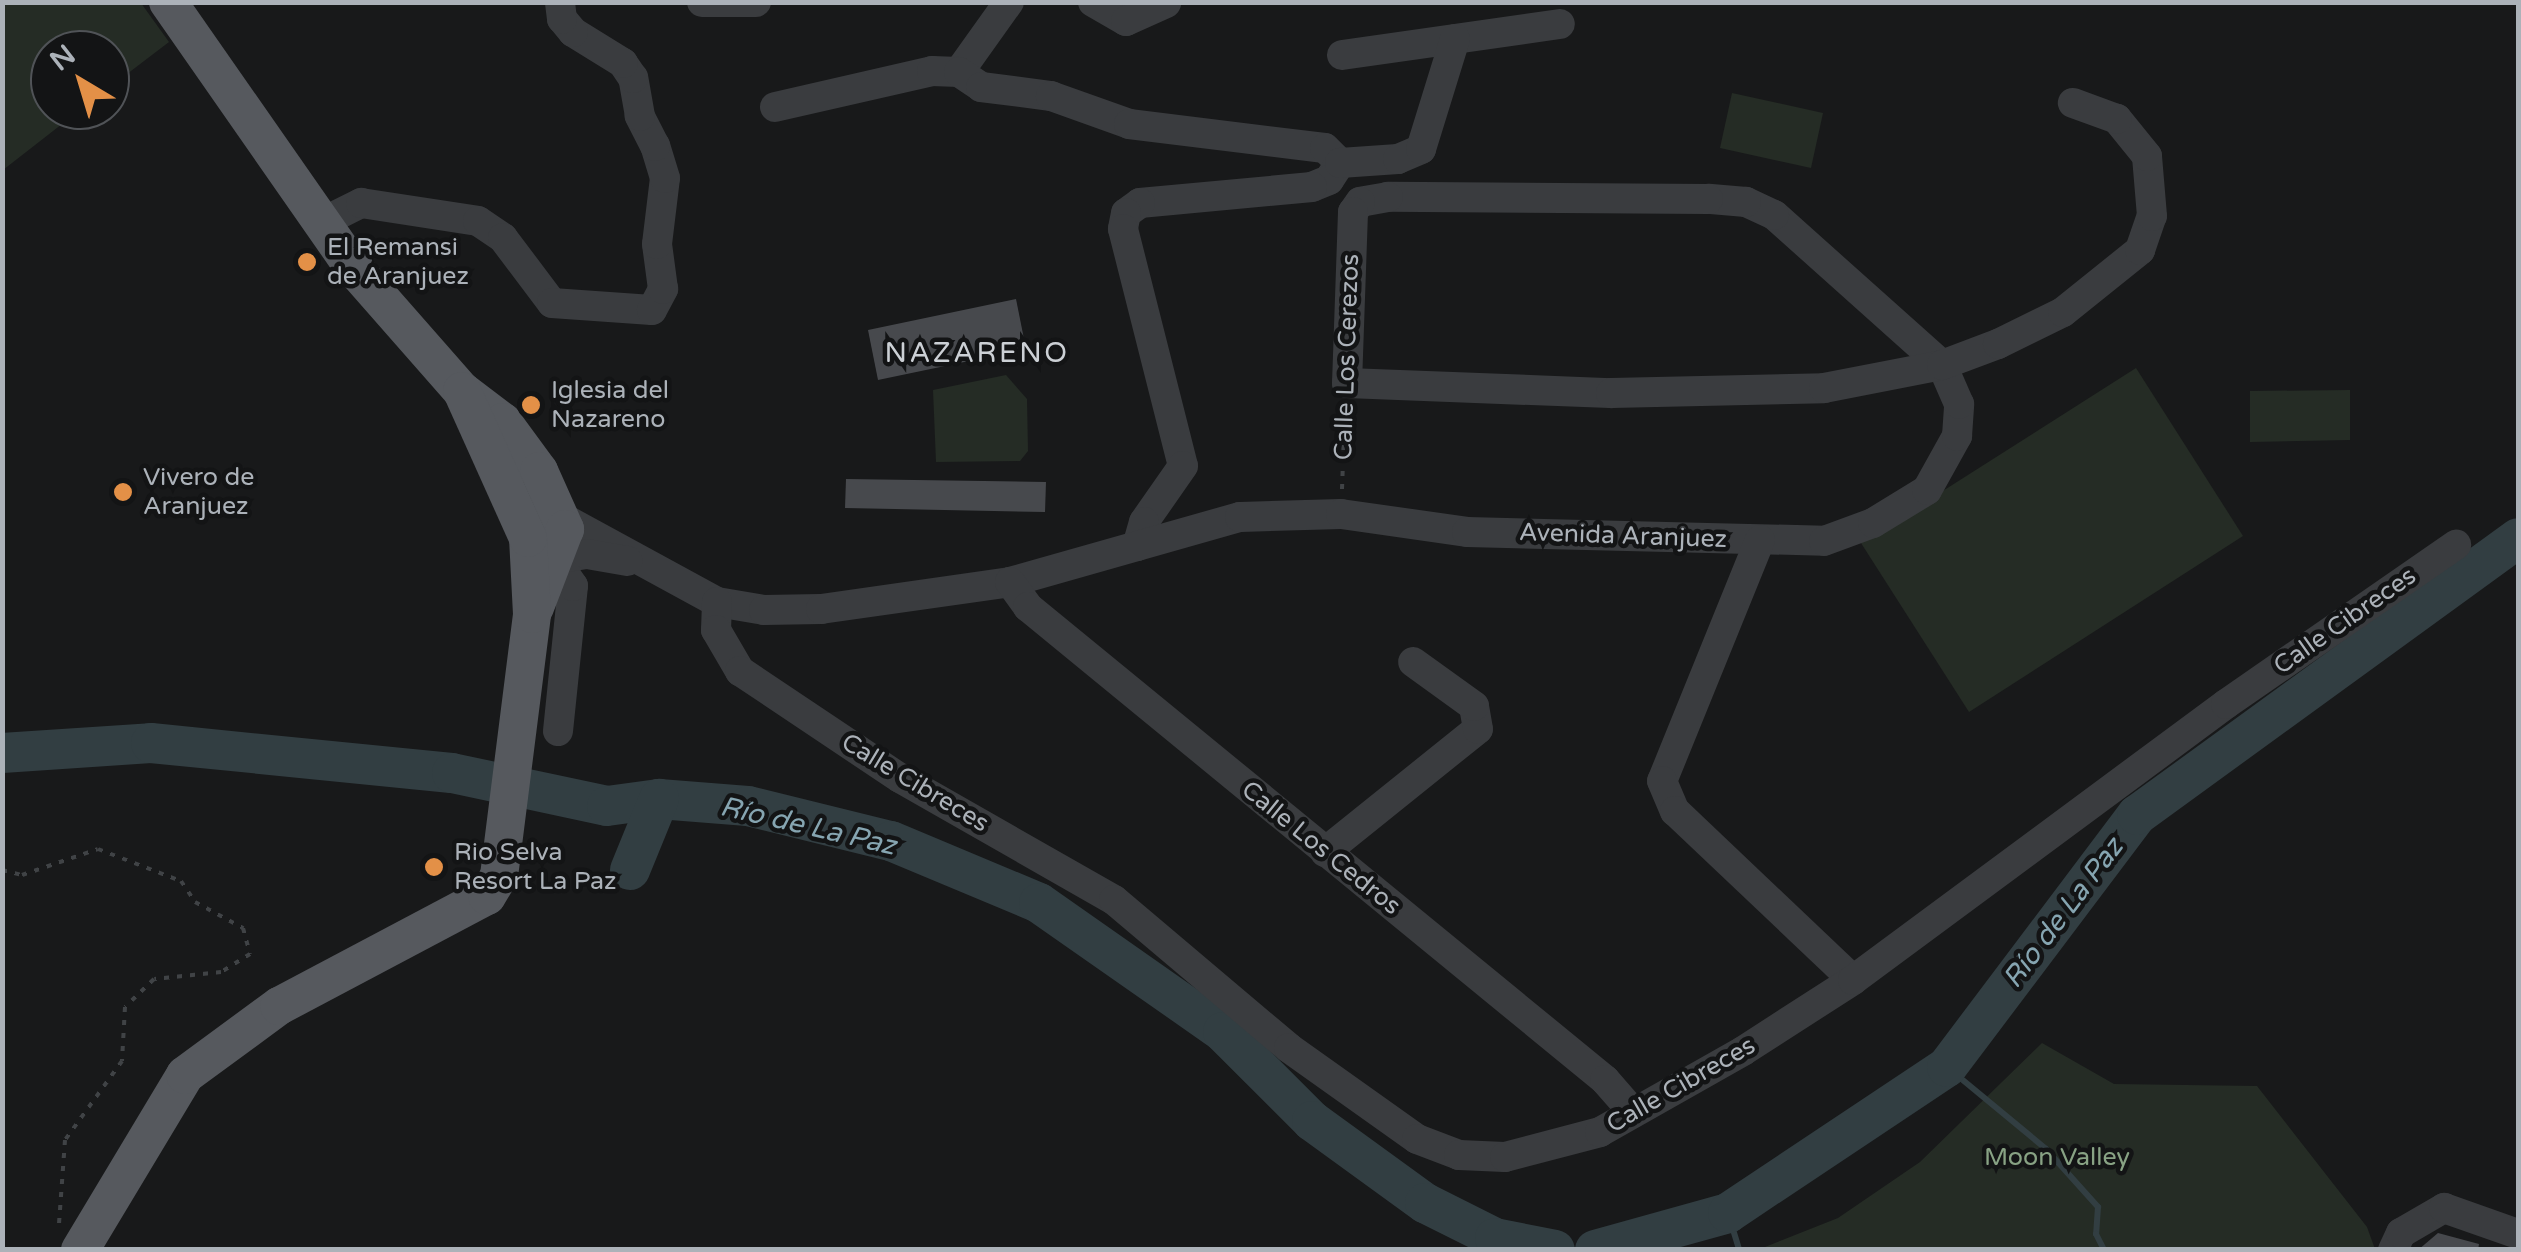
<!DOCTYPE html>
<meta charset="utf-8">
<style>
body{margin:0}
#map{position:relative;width:2521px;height:1252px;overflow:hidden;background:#18191a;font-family:"Varela Round",sans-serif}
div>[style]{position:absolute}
.green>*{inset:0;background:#252c25}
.stream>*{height:6px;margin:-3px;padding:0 3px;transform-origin:3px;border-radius:3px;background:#323e42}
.river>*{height:40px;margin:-20px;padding:0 20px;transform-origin:20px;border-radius:20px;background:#323e42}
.building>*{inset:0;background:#47494d}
.path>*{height:4px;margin-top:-2px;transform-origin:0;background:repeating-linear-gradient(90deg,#404346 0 5px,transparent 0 13px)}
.minor>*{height:30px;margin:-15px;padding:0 15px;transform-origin:15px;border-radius:15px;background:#3a3c3f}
.major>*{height:38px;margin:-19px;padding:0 19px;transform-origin:19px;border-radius:19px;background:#56595e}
.dots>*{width:28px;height:28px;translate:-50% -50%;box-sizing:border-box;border:5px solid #131415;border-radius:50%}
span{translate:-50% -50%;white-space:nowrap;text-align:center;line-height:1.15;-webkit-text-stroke:9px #131415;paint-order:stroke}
.poi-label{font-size:25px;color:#acb2b9}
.left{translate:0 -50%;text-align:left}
.street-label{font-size:25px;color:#acb2b9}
.park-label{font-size:25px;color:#88a284}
.neighbourhood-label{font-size:28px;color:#ccd0d5;letter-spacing:2.5px}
.water-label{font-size:28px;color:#86a5b1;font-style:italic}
.frame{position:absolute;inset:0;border:5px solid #acb2b9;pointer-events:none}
.north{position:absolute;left:30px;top:30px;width:100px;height:100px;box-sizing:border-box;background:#131415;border:2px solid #505357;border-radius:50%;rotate:322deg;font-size:28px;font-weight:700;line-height:40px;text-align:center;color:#acb2b9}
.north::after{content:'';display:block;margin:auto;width:35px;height:45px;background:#e39047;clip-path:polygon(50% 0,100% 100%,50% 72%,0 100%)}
</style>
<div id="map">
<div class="green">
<div style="clip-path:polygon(3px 2px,141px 3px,169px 42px,110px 87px,110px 50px,50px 50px,50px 110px,80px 110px,3px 170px)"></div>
<div style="clip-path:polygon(1732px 93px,1823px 113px,1811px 168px,1720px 148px)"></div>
<div style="clip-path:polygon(2136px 368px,2243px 536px,1969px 712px,1861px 543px)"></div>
<div style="clip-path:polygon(1006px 375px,1027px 399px,1028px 451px,1020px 461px,936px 462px,933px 390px)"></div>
<div style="clip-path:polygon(2350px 390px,2350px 440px,2250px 442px,2250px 391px)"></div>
<div style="clip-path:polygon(2042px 1043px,2114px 1084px,2257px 1086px,2367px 1227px,2375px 1249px,1760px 1249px,1838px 1218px,1920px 1162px)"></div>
</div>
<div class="stream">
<div style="left:1947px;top:1067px;width:129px;rotate:39.6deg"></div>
<div style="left:2046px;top:1149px;width:78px;rotate:48.1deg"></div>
<div style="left:2098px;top:1207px;width:27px;rotate:94deg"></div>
<div style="left:2096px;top:1234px;width:18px;rotate:63deg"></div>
<div style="left:1728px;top:1213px;width:39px;rotate:73deg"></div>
<div style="left:1550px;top:1250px;width:1px;rotate:-90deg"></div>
</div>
<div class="river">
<div style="left:2px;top:753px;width:149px;rotate:-3.8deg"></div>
<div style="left:151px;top:743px;width:302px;rotate:5.7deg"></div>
<div style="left:452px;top:773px;width:158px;rotate:12deg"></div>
<div style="left:607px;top:806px;width:52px;rotate:-7.7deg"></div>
<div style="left:659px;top:799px;width:89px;rotate:4.5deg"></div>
<div style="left:748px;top:806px;width:147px;rotate:13.8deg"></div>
<div style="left:891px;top:841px;width:160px;rotate:22.7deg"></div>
<div style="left:1039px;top:903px;width:225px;rotate:35deg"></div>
<div style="left:1223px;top:1032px;width:126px;rotate:45deg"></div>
<div style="left:1312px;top:1121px;width:140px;rotate:36deg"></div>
<div style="left:1425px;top:1203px;width:78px;rotate:26.6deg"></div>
<div style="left:1495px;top:1238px;width:61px;rotate:11.3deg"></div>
<div style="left:630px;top:870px;width:77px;rotate:-67.8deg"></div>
<div style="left:1595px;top:1250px;width:138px;rotate:-15.5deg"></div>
<div style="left:1728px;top:1213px;width:263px;rotate:-33.7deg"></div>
<div style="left:1947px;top:1067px;width:316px;rotate:-53deg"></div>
<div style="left:2137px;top:815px;width:471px;rotate:-36deg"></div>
</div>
<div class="building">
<div style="clip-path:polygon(1016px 299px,1026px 349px,878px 380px,868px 330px)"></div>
<div style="clip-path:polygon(846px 479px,1046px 482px,1045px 512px,845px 508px)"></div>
<div style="clip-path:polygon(2438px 1233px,2479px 1244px,2478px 1250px,2418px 1250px)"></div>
</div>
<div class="path">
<div style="left:1342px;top:489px;width:80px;rotate:-87.9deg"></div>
<div style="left:2px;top:870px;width:21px;rotate:14deg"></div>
<div style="left:22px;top:875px;width:80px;rotate:-18.9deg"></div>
<div style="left:98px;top:849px;width:89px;rotate:21.1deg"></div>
<div style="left:181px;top:881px;width:25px;rotate:56deg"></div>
<div style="left:195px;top:902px;width:55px;rotate:28.4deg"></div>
<div style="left:243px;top:928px;width:27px;rotate:75deg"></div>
<div style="left:250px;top:954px;width:34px;rotate:148deg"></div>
<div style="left:221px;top:972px;width:67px;rotate:174deg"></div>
<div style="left:154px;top:979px;width:40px;rotate:136deg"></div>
<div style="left:125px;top:1007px;width:54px;rotate:93.2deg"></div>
<div style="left:122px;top:1061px;width:97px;rotate:125.8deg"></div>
<div style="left:65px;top:1140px;width:84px;rotate:94.1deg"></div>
</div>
<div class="minor">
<div style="left:702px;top:2px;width:54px"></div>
<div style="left:1093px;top:2px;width:38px;rotate:30deg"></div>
<div style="left:1126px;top:21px;width:44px;rotate:-24.2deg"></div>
<div style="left:1342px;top:55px;width:220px;rotate:-8.1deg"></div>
<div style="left:959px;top:72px;width:86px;rotate:-54.5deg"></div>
<div style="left:775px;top:107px;width:161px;rotate:-12.9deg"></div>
<div style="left:932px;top:71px;width:27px;rotate:2deg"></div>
<div style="left:959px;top:72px;width:27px;rotate:34deg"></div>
<div style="left:981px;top:87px;width:71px;rotate:7.3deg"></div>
<div style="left:1051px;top:96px;width:83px;rotate:19.7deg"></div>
<div style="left:1129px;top:124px;width:197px;rotate:7deg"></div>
<div style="left:1325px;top:148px;width:21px;rotate:45deg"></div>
<div style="left:1340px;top:163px;width:20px;rotate:123deg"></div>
<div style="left:1329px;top:180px;width:18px;rotate:158deg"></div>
<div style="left:1312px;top:187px;width:173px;rotate:174.7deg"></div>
<div style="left:1140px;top:203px;width:17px;rotate:144deg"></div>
<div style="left:1126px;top:213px;width:16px;rotate:101deg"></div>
<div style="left:1123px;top:229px;width:244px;rotate:75.8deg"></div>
<div style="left:1183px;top:466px;width:68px;rotate:124.9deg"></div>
<div style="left:1144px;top:522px;width:25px;rotate:106deg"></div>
<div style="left:1340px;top:163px;width:58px;rotate:-3.9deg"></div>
<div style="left:1398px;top:159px;width:25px;rotate:-23deg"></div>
<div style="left:1421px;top:149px;width:115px;rotate:-72.8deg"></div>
<div style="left:321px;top:223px;width:45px;rotate:-26.6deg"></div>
<div style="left:361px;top:203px;width:118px;rotate:8.7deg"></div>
<div style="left:478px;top:221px;width:30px;rotate:34deg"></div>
<div style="left:503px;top:238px;width:81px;rotate:53deg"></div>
<div style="left:552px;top:303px;width:100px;rotate:4deg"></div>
<div style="left:652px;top:310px;width:24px;rotate:-62deg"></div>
<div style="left:663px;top:289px;width:45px;rotate:-97.6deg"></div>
<div style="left:657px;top:244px;width:66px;rotate:-83.1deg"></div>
<div style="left:665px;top:178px;width:34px;rotate:-107deg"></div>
<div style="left:655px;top:146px;width:34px;rotate:-117deg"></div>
<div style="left:640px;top:116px;width:39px;rotate:-100deg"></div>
<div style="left:633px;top:78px;width:18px;rotate:-124deg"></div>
<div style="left:623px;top:63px;width:59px;rotate:-148.2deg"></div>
<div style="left:573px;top:32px;width:17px;rotate:-130deg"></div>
<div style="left:562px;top:19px;width:17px;rotate:-97deg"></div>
<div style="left:561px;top:517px;width:178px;rotate:28.6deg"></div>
<div style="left:717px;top:602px;width:48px;rotate:9.7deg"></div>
<div style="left:764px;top:610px;width:57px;rotate:-1deg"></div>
<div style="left:821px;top:609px;width:191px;rotate:-8.1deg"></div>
<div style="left:1010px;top:582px;width:239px;rotate:-15.8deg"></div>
<div style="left:1240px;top:517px;width:101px;rotate:-1.7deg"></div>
<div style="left:1341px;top:514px;width:127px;rotate:8.1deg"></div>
<div style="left:1467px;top:532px;width:357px;rotate:1.4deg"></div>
<div style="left:1824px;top:541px;width:52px;rotate:-20.2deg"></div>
<div style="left:1873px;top:523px;width:63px;rotate:-31.4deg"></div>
<div style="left:1927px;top:490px;width:62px;rotate:-60.9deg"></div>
<div style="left:1957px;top:436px;width:32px;rotate:-86deg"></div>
<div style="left:1959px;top:404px;width:43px;rotate:-113.6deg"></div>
<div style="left:1942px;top:365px;width:225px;rotate:-138.2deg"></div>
<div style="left:1774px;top:215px;width:31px;rotate:-155deg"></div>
<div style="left:1746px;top:202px;width:38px;rotate:-175deg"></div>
<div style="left:1708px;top:199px;width:320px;rotate:-179.6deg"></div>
<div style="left:1388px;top:197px;width:28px;rotate:170deg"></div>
<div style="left:1360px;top:202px;width:12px;rotate:125deg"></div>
<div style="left:1353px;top:212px;width:171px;rotate:92deg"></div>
<div style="left:1347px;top:383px;width:264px;rotate:2.2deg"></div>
<div style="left:1611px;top:393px;width:213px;rotate:-1.3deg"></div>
<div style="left:1824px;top:388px;width:120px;rotate:-11deg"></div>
<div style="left:1942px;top:365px;width:60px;rotate:-20.6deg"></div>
<div style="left:1998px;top:344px;width:72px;rotate:-26.2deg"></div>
<div style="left:2063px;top:312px;width:99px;rotate:-38.8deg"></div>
<div style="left:2140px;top:250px;width:36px;rotate:-71deg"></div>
<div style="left:2152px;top:216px;width:60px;rotate:-94.8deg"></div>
<div style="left:2147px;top:156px;width:48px;rotate:-129deg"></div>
<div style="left:2117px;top:119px;width:47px;rotate:-160deg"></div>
<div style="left:1760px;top:540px;width:260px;rotate:112.1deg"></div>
<div style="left:1662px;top:781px;width:33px;rotate:67deg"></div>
<div style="left:1675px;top:811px;width:245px;rotate:43.5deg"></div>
<div style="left:1010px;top:582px;width:31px;rotate:54deg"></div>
<div style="left:1028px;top:607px;width:746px;rotate:39.34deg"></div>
<div style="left:1605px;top:1080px;width:43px;rotate:48.8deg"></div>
<div style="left:717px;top:602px;width:28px;rotate:92deg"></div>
<div style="left:716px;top:630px;width:48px;rotate:59.7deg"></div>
<div style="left:740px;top:671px;width:192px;rotate:33.8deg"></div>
<div style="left:900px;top:778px;width:246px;rotate:29.7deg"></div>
<div style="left:1114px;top:900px;width:229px;rotate:40.2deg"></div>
<div style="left:1289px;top:1048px;width:157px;rotate:35.4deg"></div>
<div style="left:1417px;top:1139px;width:45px;rotate:20.9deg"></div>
<div style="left:1459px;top:1155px;width:46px;rotate:2.5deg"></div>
<div style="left:1505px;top:1157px;width:98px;rotate:-14.7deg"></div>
<div style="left:1600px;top:1132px;width:164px;rotate:-29.5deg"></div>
<div style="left:1743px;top:1051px;width:131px;rotate:-32.8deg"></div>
<div style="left:1853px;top:980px;width:464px;rotate:-36.5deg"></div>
<div style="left:2226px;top:704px;width:280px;rotate:-34.7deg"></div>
<div style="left:558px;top:731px;width:146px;rotate:-84.1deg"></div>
<div style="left:573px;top:586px;width:32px;rotate:-124deg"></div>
<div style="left:555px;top:559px;width:32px;rotate:-9deg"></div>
<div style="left:587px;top:554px;width:41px;rotate:9.9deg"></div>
<div style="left:1325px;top:852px;width:196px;rotate:-38.8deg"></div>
<div style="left:1478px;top:729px;width:23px;rotate:-100deg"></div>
<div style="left:1474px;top:706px;width:75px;rotate:-144.2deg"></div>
<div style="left:2393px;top:1250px;width:19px;rotate:-65deg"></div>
<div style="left:2401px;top:1233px;width:50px;rotate:-30.2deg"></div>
<div style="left:2444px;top:1208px;width:78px;rotate:19.4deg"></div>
</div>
<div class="major">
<div style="left:168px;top:2px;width:322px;rotate:55.1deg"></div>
<div style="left:352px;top:266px;width:167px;rotate:48.7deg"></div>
<div style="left:462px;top:391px;width:51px;rotate:37.1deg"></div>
<div style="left:503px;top:422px;width:61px;rotate:53.7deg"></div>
<div style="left:539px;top:471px;width:64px;rotate:65.9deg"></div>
<div style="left:565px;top:529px;width:84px;rotate:111deg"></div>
<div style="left:80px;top:1250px;width:204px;rotate:-59deg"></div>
<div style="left:185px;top:1075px;width:117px;rotate:-36.3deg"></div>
<div style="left:279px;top:1006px;width:235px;rotate:-27.9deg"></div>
<div style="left:487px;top:896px;width:23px;rotate:-59deg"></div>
<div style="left:499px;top:876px;width:264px;rotate:-82.8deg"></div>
<div style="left:532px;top:614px;width:76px;rotate:-93deg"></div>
<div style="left:528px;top:538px;width:161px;rotate:-114.2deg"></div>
</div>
<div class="dots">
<div style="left:307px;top:262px;background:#e39047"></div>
<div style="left:531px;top:405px;background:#e39047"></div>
<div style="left:123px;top:492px;background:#e39047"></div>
<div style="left:434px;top:867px;background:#e39047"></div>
</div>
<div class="poi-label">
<span class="left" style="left:327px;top:262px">El Remansi<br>de Aranjuez</span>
<span class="left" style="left:551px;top:405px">Iglesia del<br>Nazareno</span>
<span class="left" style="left:143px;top:492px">Vivero de<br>Aranjuez</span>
<span class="left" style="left:454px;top:867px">Rio Selva<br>Resort La Paz</span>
</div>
<div class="street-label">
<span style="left:1347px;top:357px;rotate:-88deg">Calle Los Cerezos</span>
<span style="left:1623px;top:536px;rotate:2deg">Avenida Aranjuez</span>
<span style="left:2345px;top:621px;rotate:-35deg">Calle Cibreces</span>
<span style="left:915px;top:783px;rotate:31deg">Calle Cibreces</span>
<span style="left:1321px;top:848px;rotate:39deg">Calle Los Cedros</span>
<span style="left:1681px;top:1085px;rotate:-30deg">Calle Cibreces</span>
</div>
<div class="park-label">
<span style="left:2057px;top:1157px">Moon Valley</span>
</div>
<div class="neighbourhood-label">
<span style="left:977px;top:353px">NAZARENO</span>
</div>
<div class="water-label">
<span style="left:808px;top:826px;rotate:13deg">Río de La Paz</span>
<span style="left:2063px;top:913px;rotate:-53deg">Río de La Paz</span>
</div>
<div class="frame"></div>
<div class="north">N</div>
</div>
